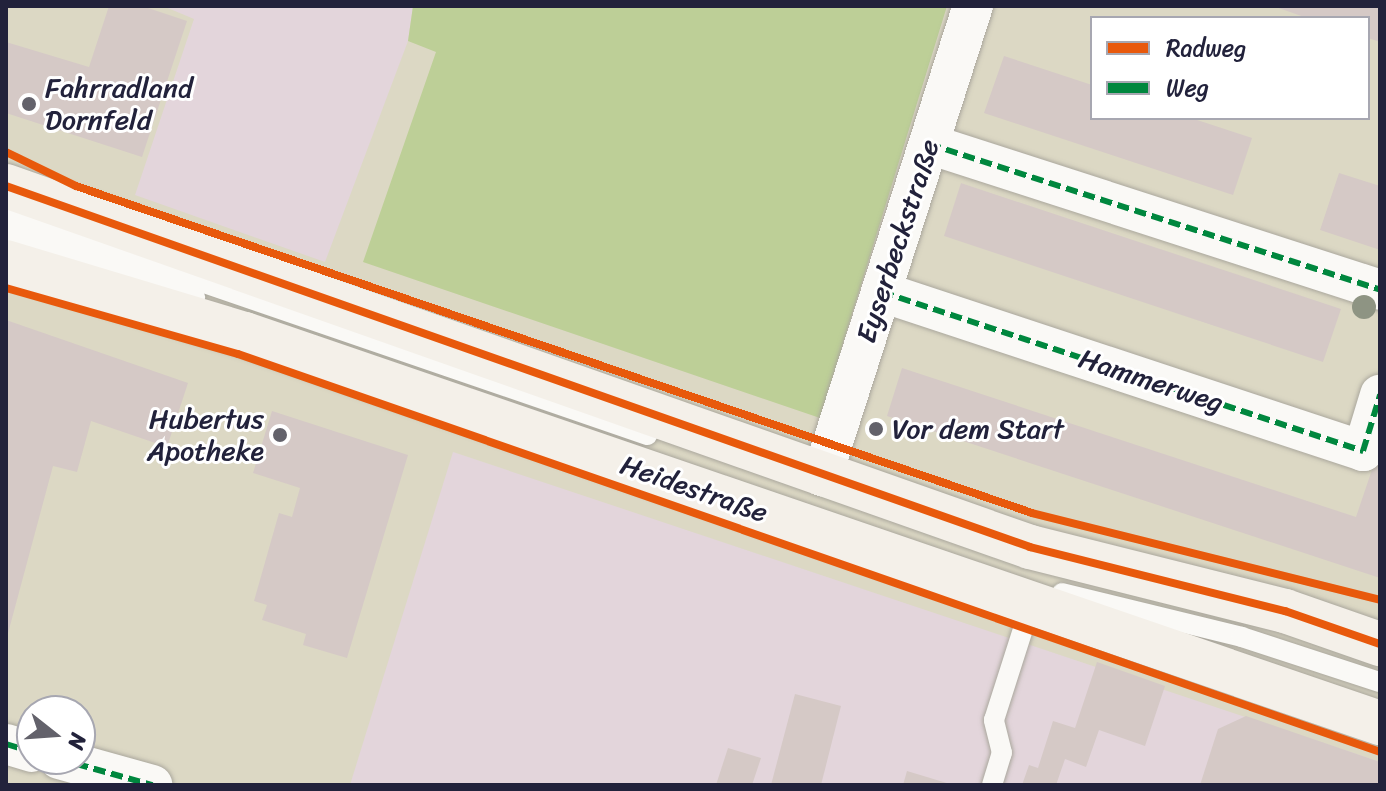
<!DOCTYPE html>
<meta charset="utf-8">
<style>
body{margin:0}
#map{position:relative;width:1386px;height:791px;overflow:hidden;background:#dcd8c4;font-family:Sriracha,sans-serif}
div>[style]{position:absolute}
.built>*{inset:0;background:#e3d5db}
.green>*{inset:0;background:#bdcf97}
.building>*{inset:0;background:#d5c9c6}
.roads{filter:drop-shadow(0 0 2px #aaa79d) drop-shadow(0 0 2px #aaa79d)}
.lane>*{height:20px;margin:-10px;padding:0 10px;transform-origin:10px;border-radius:10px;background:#faf9f6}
.street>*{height:40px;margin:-20px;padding:0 20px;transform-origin:20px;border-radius:20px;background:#faf9f6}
.secondary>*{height:44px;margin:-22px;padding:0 22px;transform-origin:22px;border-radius:22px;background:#f4f0e9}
.quiet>*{height:6px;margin-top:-3px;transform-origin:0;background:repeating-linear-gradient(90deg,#00873e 0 12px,transparent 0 18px)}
.cycleway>*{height:8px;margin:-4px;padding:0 4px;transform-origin:4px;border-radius:4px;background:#e8590c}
.trees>*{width:24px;height:24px;margin:-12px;border-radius:50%;background:#8e9483}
.dots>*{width:22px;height:22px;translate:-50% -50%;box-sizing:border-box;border:4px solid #fff;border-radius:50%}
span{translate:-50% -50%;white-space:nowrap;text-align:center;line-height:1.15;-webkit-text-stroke:6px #fff;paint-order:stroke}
.poi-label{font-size:28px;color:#22223b}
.left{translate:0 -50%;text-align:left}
.right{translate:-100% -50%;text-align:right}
.street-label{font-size:28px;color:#22223b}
.frame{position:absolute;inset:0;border:8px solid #22223b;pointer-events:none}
.legend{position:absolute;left:1090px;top:16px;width:280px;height:104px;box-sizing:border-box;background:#fff;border:2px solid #a7a7b1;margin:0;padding:10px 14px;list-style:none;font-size:24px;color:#22223b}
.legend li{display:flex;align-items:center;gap:16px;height:40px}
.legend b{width:40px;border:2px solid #a7a7b1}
.north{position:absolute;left:16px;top:695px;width:80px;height:80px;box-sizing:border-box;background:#fff;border:2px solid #a7a7b1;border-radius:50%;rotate:107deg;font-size:22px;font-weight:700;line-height:32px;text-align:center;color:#22223b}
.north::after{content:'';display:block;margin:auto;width:28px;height:36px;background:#63626b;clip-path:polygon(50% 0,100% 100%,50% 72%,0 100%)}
</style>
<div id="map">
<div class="built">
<div style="clip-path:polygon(163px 6px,413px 6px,408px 41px,325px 262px,135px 195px,194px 19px)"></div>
<div style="clip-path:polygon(453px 452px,1380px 762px,1380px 785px,350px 785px)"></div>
</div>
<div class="green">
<div style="clip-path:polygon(413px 6px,947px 6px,820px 418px,363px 262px,436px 52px,408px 41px)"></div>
</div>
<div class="building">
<div style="clip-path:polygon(109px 6px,142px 6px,187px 21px,142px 157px,6px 113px,6px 42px,89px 67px)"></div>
<div style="clip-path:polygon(1273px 6px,1380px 6px,1380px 42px,1368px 38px,1368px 18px,1307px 18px)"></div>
<div style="clip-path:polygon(1004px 56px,1092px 85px,1092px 118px,1191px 118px,1252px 138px,1233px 195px,984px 113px)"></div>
<div style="clip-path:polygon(1339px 173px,1380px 186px,1380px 250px,1320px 230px)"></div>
<div style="clip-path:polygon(961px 183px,1341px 309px,1323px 362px,944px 236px)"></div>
<div style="clip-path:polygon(6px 320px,188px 383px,167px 447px,91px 421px,77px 472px,53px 466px,7px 637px)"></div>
<div style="clip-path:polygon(902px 368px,1356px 517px,1380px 446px,1380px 578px,887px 416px)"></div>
<div style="clip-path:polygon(272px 411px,408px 455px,347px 658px,303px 645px,306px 634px,262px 620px,267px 605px,254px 601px,279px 513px,292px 517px,300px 488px,253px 473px)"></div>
<div style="clip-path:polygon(1097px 662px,1165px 686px,1145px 746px,1099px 730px,1086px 767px,1065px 759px,1056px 785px,1022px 785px,1029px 765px,1038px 768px,1053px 721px,1075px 728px)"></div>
<div style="clip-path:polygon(795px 694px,841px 706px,821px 785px,771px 785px)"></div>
<div style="clip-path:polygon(1246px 716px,1380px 762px,1380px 785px,1200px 785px,1218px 729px)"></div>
<div style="clip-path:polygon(728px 748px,761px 758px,752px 785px,716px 785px)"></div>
<div style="clip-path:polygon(907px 771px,950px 784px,950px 785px,903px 785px)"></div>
</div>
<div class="roads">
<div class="lane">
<div style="left:6px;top:215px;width:678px;rotate:18.94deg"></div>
<div style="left:6px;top:232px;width:200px;rotate:19deg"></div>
<div style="left:1062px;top:593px;width:185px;rotate:13.7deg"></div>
<div style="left:1242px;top:637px;width:145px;rotate:18.1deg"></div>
<div style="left:992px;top:785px;width:34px;rotate:-73deg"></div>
<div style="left:1002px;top:753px;width:34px;rotate:-104deg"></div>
<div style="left:994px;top:720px;width:122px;rotate:-72.3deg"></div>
</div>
<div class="street">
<div style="left:929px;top:144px;width:474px;rotate:17.9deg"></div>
<div style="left:882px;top:292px;width:507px;rotate:18.29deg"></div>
<div style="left:1363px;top:451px;width:59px;rotate:-73.1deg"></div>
<div style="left:822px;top:476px;width:494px;rotate:-72.2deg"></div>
<div style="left:6px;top:744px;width:27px;rotate:17deg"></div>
<div style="left:59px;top:759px;width:97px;rotate:15.6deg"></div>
</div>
<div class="secondary">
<div style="left:6px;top:186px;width:1086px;rotate:19.42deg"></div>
<div style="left:1030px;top:547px;width:263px;rotate:14.1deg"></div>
<div style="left:1285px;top:611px;width:101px;rotate:19.2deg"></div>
<div style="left:6px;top:262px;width:250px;rotate:16.8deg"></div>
<div style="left:245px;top:334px;width:1200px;rotate:18.92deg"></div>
</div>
</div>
<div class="quiet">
<div style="left:929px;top:144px;width:474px;rotate:17.9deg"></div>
<div style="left:882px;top:292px;width:507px;rotate:18.29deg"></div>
<div style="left:1363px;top:451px;width:59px;rotate:-73.1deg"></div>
<div style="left:6px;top:744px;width:27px;rotate:17deg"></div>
<div style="left:59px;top:759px;width:97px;rotate:15.6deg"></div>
</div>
<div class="cycleway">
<div style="left:6px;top:152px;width:78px;rotate:25.9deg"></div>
<div style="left:76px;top:186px;width:1010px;rotate:18.88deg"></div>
<div style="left:1032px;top:513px;width:359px;rotate:14deg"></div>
<div style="left:6px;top:186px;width:1086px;rotate:19.42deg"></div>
<div style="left:1030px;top:547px;width:263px;rotate:14.1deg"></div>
<div style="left:1285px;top:611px;width:101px;rotate:19.2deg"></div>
<div style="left:6px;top:288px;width:241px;rotate:15.9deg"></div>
<div style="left:238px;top:354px;width:1209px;rotate:19.21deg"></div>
</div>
<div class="trees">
<div style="left:1364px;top:307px"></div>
</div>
<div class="dots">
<div style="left:29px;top:104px;background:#63626b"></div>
<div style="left:876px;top:429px;background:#63626b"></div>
<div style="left:280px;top:435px;background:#63626b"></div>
</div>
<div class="poi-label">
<span class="left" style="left:45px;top:104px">Fahrradland<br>Dornfeld</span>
<span class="right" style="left:264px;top:435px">Hubertus<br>Apotheke</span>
<span class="left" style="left:892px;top:429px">Vor dem Start</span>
</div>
<div class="street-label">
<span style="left:898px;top:241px;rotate:-72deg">Eyserbeckstraße</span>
<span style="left:1151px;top:381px;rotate:18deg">Hammerweg</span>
<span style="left:694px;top:489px;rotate:19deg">Heidestraße</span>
</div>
<div class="frame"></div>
<ul class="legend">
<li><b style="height:10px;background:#e8590c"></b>Radweg</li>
<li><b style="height:10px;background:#00873e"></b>Weg</li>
</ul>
<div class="north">N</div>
</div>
